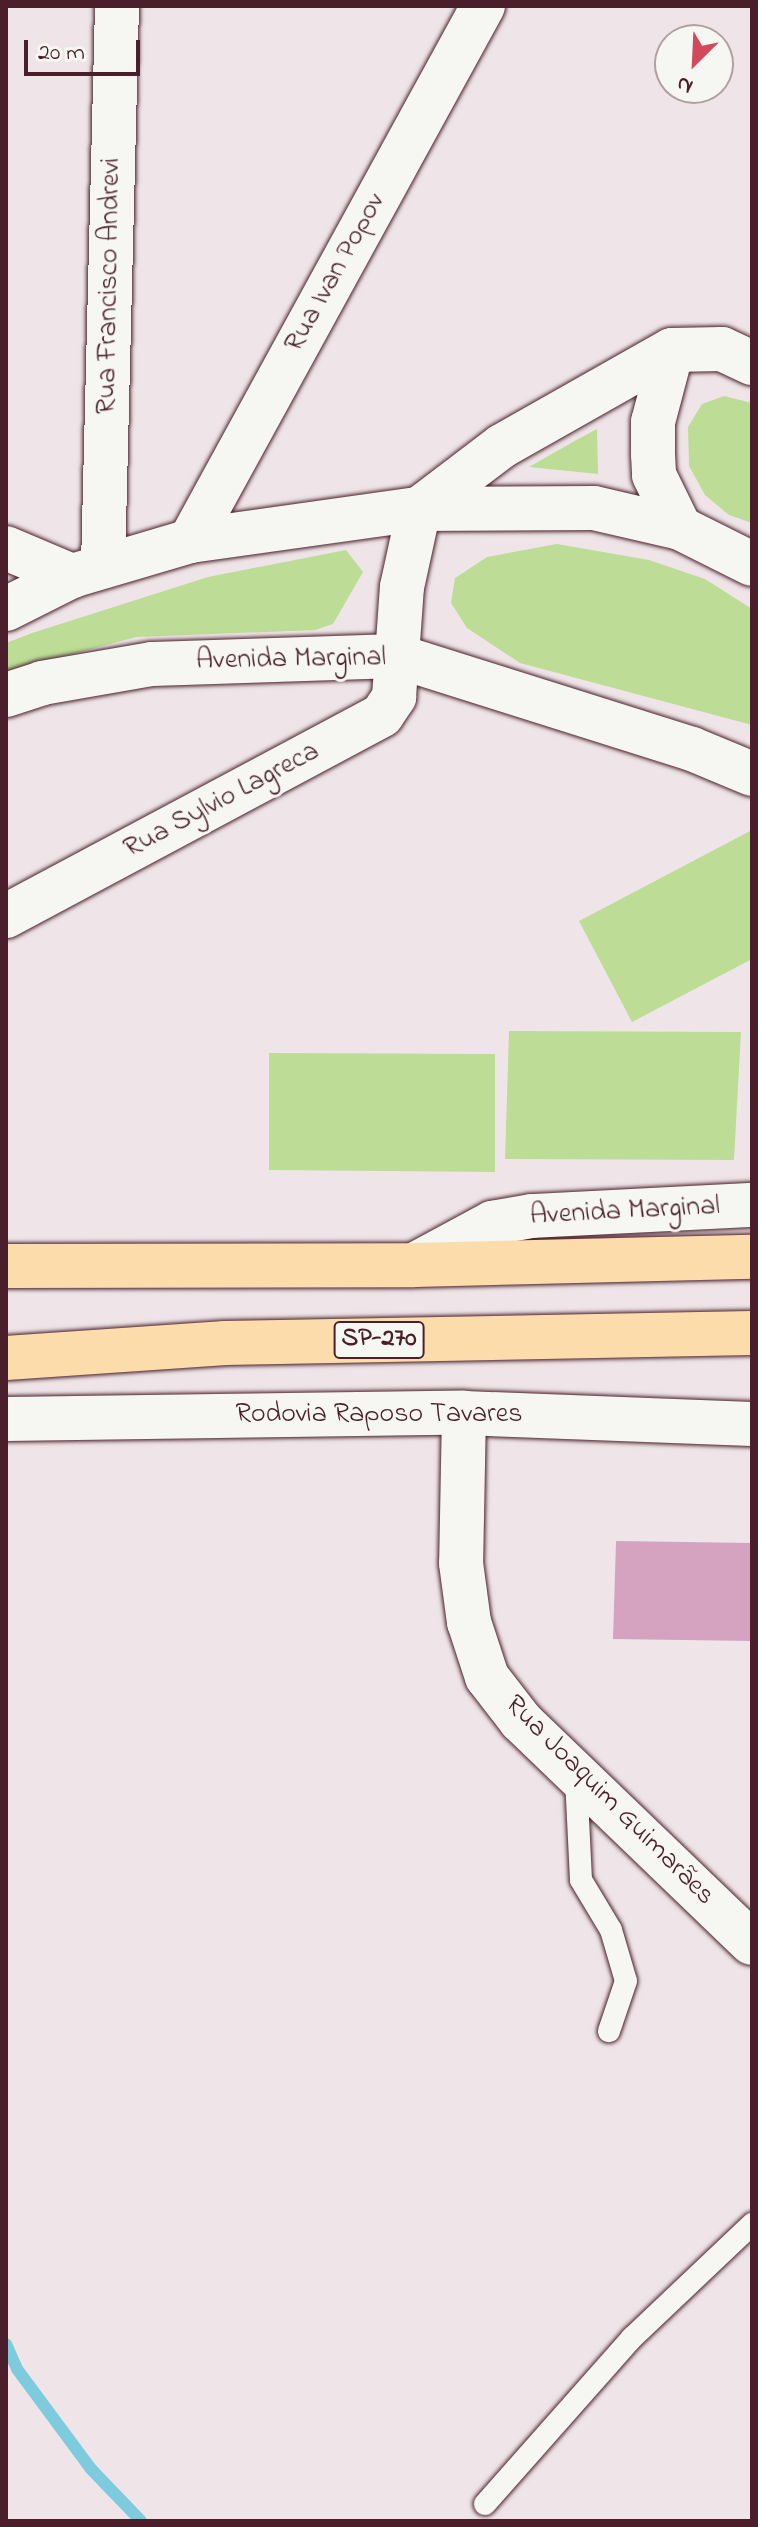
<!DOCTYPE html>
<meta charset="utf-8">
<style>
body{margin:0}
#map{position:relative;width:758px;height:2527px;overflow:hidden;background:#efe5e8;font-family:"Indie Flower",sans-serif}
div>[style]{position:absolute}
.green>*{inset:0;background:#bddd96}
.stream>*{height:12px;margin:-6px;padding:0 6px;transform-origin:6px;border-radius:6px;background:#7dcbdc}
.building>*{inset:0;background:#d5a3c0}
.roads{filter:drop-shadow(0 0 2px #4a1f2b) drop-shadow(0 0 2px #4a1f2b)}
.service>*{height:22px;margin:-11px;padding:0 11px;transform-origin:11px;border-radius:11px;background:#f6f6f2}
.minor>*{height:44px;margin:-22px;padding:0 22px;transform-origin:22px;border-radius:22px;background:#f6f6f2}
.secondary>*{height:44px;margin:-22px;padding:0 22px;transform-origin:22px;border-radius:22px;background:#f6f6f2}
.motorway>*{height:44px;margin:-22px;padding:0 22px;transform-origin:22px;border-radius:22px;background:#fddcac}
span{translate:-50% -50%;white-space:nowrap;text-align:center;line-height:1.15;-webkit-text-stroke:6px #f6f6f2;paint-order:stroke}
.shield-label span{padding:2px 6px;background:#f6f6f2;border:2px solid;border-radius:6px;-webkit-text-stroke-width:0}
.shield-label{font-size:26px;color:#4a1f2b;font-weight:700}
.street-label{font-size:28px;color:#4a1f2b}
.frame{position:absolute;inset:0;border:8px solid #4a1f2b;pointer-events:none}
.north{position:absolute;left:654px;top:24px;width:80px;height:80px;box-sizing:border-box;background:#f6f6f2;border:2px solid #b1a0a2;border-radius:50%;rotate:204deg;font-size:22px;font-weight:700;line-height:32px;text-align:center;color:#4a1f2b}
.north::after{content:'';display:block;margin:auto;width:28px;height:36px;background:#d1495b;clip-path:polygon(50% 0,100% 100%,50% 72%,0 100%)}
.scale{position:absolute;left:24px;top:40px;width:116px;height:36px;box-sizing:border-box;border:4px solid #4a1f2b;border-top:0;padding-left:10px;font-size:24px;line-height:28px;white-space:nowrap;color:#4a1f2b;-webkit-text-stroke:6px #f6f6f2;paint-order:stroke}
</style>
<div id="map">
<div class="green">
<div style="clip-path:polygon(724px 396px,752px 403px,752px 523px,729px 515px,705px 495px,689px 466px,688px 427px,702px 404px)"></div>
<div style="clip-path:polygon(597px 429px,598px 474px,529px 467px,578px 439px)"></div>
<div style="clip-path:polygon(557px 544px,649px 560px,705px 579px,752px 609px,752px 725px,520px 663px,467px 628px,451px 603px,455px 578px,487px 557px)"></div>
<div style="clip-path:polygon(346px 550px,363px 572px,333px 624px,315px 630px,136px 637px,6px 672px,6px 643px,32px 633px,208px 577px)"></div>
<div style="clip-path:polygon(752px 830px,752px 959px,632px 1022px,579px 921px)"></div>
<div style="clip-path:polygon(509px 1031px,741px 1032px,734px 1160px,505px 1159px)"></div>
<div style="clip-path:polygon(269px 1053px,495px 1054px,495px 1172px,269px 1170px)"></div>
</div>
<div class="stream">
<div style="left:6px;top:2344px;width:27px;rotate:66deg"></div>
<div style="left:17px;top:2369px;width:124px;rotate:53.5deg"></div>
<div style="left:91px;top:2469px;width:72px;rotate:46.1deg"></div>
</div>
<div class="building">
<div style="clip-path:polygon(616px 1541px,752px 1543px,752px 1641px,613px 1639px)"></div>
</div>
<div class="roads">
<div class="service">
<div style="left:576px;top:1778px;width:102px;rotate:87.2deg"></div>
<div style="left:581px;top:1880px;width:58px;rotate:59deg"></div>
<div style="left:611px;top:1930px;width:53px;rotate:73.6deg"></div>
<div style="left:626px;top:1981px;width:53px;rotate:108.8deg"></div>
<div style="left:485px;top:2504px;width:222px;rotate:-48.5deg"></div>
<div style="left:632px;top:2338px;width:166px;rotate:-43.5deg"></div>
</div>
<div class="minor">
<div style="left:190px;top:541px;width:610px;rotate:-61.29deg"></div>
<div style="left:6px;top:548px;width:72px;rotate:23deg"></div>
<div style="left:103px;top:566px;width:560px;rotate:-88.57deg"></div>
<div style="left:6px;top:916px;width:426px;rotate:-28.1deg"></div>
<div style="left:382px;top:715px;width:22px;rotate:-56deg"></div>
<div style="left:394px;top:697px;width:41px;rotate:-85.8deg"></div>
<div style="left:464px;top:1413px;width:150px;rotate:91.1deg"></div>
<div style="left:461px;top:1563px;width:60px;rotate:82.3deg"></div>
<div style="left:469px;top:1622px;width:58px;rotate:71.9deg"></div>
<div style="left:487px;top:1677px;width:56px;rotate:52.3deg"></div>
<div style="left:521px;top:1721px;width:320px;rotate:43.9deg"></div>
</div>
<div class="secondary">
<div style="left:672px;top:350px;width:74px;rotate:104.8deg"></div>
<div style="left:653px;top:422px;width:32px;rotate:90deg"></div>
<div style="left:653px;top:454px;width:21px;rotate:87deg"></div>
<div style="left:654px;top:475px;width:59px;rotate:63.9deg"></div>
<div style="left:419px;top:509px;width:104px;rotate:-37.2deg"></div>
<div style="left:502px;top:446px;width:195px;rotate:-29.5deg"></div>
<div style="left:672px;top:350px;width:50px;rotate:-1.1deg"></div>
<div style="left:722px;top:349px;width:33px;rotate:25deg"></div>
<div style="left:6px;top:609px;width:74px;rotate:-26.6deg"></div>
<div style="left:72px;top:576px;width:123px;rotate:-16.5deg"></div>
<div style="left:190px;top:541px;width:231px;rotate:-8deg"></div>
<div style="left:419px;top:509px;width:175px;rotate:-0.3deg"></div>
<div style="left:594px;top:508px;width:88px;rotate:13.1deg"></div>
<div style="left:680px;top:528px;width:80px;rotate:26.6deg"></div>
<div style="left:397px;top:656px;width:69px;rotate:-85.9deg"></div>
<div style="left:402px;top:587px;width:80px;rotate:-77.7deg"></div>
<div style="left:6px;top:695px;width:38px;rotate:-18deg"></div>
<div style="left:42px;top:683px;width:112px;rotate:-9.8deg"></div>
<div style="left:152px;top:664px;width:245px;rotate:-1.9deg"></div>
<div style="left:397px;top:656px;width:309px;rotate:17.5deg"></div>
<div style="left:692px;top:749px;width:65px;rotate:22.6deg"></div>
<div style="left:414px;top:1265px;width:89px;rotate:-28.3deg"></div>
<div style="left:492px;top:1223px;width:41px;rotate:-9.9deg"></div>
<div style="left:532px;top:1216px;width:220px;rotate:-2.9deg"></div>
<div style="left:6px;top:1419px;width:458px;rotate:-0.8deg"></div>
<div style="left:464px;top:1413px;width:288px;rotate:2.2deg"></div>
</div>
<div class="motorway">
<div style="left:6px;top:1266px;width:408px;rotate:-0.1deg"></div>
<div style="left:414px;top:1265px;width:338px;rotate:-1.4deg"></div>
<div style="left:6px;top:1358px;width:220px;rotate:-3.9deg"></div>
<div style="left:225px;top:1343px;width:527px;rotate:-1.09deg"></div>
</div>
</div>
<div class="shield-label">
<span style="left:379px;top:1340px">SP-270</span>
</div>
<div class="street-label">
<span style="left:336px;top:273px;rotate:-61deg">Rua Ivan Popov</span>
<span style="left:110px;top:286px;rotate:-89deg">Rua Francisco Andrevi</span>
<span style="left:291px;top:660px;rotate:-1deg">Avenida Marginal</span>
<span style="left:222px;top:801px;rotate:-28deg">Rua Sylvio Lagreca</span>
<span style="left:625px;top:1212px;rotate:-3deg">Avenida Marginal</span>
<span style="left:379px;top:1415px">Rodovia Raposo Tavares</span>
<span style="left:609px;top:1801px;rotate:45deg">Rua Joaquim Guimarães</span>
</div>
<div class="frame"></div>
<div class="north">N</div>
<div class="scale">20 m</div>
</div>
